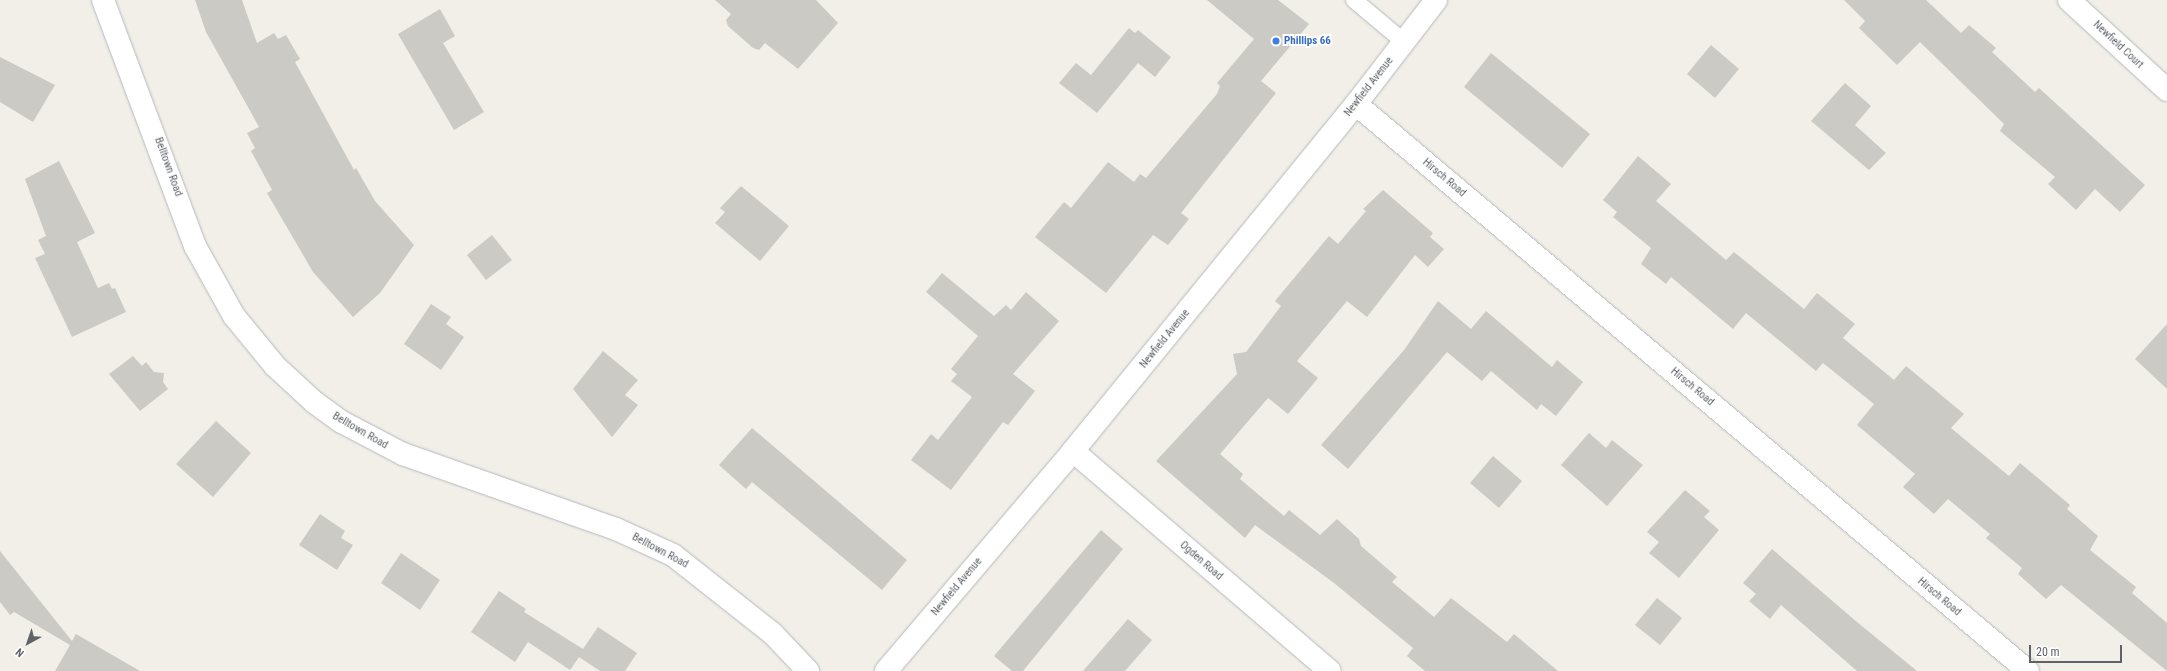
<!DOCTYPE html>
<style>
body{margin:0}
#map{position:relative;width:2167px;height:671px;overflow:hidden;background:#f1efe8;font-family:"Roboto Condensed",sans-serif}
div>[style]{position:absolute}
.building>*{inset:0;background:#cccac5}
.roads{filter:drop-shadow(0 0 1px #b5b8bc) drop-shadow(0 0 1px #b5b8bc)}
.lane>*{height:16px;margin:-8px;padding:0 8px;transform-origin:8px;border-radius:8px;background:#fff}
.street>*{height:22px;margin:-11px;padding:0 11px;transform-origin:11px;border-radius:11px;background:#fff}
.secondary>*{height:22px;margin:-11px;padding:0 11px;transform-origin:11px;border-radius:11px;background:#fff}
.dots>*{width:11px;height:11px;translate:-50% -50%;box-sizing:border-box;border:2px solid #fff;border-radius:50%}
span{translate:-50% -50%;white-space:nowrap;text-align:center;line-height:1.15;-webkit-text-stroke:4px #fff;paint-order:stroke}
.shop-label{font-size:11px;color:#366cbe;font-weight:700}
.left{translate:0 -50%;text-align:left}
.street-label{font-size:11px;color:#5f6368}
.north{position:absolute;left:8px;top:623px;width:40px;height:40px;-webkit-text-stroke:3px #fff;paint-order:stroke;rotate:220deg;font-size:11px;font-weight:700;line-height:16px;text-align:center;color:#5f6368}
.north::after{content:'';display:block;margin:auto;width:14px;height:18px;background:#5f6368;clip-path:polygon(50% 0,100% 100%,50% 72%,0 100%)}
.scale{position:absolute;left:2029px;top:645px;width:93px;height:18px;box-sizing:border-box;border:2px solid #5f6368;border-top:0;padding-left:5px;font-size:12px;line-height:14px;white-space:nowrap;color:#5f6368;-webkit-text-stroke:3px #fff;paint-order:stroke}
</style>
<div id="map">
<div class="building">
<div style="clip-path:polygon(195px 0,242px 0,257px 43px,274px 33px,278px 39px,286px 35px,300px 59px,295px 62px,354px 170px,356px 168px,375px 201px,414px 245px,380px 293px,353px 317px,313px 272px,267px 193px,272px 190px,251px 151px,255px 148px,247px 133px,259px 127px,206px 32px)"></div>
<div style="clip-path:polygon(715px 0,816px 0,838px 23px,798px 69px,765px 43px,759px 50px,753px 48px,728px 26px,726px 20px,731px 14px)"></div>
<div style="clip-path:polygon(1207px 0,1278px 0,1309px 24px,1261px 81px,1276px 93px,1181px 213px,1189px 219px,1168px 245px,1153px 235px,1106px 293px,1035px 237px,1064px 202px,1071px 208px,1108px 162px,1134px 182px,1140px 174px,1146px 178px,1217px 94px,1220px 86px,1217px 83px,1254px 39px)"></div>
<div style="clip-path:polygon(1844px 0,1926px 0,1961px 33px,1969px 25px,1996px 48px,1992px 52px,2035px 92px,2039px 88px,2145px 185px,2120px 212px,2095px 189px,2076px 210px,2048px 184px,2055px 177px,2000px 131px,2004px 124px,1920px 42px,1897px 65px,1859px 28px,1865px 21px)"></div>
<div style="clip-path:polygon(440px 9px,455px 36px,443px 43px,484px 112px,454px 130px,398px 34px)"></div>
<div style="clip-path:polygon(1129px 28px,1135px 33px,1138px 30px,1171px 57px,1155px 77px,1138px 63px,1097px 113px,1059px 83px,1076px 63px,1091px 75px)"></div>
<div style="clip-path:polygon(1711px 45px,1739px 69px,1715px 98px,1687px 74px)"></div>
<div style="clip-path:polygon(1491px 53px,1590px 134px,1562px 168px,1464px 87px)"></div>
<div style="clip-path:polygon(0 57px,55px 85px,33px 122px,0 102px)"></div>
<div style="clip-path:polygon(1845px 83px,1871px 106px,1855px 125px,1886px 153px,1869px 170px,1811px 121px)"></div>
<div style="clip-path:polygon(1638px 156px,1671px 184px,1656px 201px,1726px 260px,1734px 252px,1804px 309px,1817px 293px,1855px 324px,1843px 338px,1894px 380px,1906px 366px,1964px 414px,1951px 428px,2009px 476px,2020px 463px,2070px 505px,2067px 509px,2098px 536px,2090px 550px,2136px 587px,2132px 593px,2167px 623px,2167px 671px,2061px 585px,2046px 599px,2018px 574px,2022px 568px,1986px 538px,1990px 534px,1948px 499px,1934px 514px,1903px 487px,1915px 474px,1857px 425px,1874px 404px,1823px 363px,1816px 371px,1746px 313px,1733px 329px,1671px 277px,1666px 284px,1641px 264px,1651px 248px,1613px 217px,1617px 212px,1603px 200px)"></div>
<div style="clip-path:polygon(59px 161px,95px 233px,77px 242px,98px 288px,109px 283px,112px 289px,115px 288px,126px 312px,72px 337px,35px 258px,45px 254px,38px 240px,46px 236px,25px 179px)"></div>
<div style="clip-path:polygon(741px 186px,789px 226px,760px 261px,715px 223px,725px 212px,720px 208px)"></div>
<div style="clip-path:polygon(1383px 190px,1433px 233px,1430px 237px,1444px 249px,1428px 267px,1415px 255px,1367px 317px,1347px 301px,1297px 361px,1318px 378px,1288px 414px,1268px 398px,1220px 454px,1243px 474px,1240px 479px,1284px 516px,1289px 510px,1320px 535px,1337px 519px,1359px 539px,1361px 546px,1397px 577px,1392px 582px,1434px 617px,1451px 598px,1507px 642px,1514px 634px,1558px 671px,1425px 671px,1407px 656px,1413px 648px,1334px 583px,1255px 525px,1245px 538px,1156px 461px,1237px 374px,1233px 354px,1246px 352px,1281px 306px,1275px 301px,1329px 236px,1338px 244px,1366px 211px,1363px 209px)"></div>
<div style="clip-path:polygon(492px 235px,512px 260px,486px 280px,467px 255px)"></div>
<div style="clip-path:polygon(942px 273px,994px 316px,1006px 305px,1011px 310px,1026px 292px,1059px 321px,1013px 374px,1035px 391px,1008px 425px,1003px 422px,951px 490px,911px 460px,931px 434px,938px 440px,972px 397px,951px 381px,957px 374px,951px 369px,978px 336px,926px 292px)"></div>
<div style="clip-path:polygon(1438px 301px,1471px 329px,1486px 311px,1552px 367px,1557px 360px,1583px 382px,1556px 416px,1541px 404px,1537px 410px,1491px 371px,1482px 381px,1447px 352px,1348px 469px,1321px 445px,1404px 350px)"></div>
<div style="clip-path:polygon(431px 304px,451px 317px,446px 324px,464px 337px,441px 370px,404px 344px)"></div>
<div style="clip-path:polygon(2167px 324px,2167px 389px,2135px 359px)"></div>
<div style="clip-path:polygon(603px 351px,638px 380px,625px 395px,638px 405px,612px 437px,573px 389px)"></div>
<div style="clip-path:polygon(133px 356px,142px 366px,146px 362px,154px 372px,164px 373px,163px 382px,168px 389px,140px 411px,109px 374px)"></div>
<div style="clip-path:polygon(216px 421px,251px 453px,213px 497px,176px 464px)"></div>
<div style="clip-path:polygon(752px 428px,907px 560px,882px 590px,752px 482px,746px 489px,719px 465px)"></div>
<div style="clip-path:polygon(1589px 433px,1606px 448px,1612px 440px,1643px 465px,1607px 506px,1561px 465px)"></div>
<div style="clip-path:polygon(1493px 456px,1522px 481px,1499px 508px,1470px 483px)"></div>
<div style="clip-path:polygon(1685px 490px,1710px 511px,1704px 517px,1719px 530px,1679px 578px,1649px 553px,1659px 542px,1647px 532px)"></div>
<div style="clip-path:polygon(320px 514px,345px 531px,341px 538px,353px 545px,337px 570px,299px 545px)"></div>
<div style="clip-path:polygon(1101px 530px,1123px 549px,1023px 671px,1012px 671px,994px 656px)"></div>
<div style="clip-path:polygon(1772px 549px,1857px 622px,1917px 671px,1857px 671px,1781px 605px,1770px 619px,1749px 601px,1756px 594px,1743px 583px)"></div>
<div style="clip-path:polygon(0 551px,72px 641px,76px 634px,140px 671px,55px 671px,70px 645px,14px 612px,10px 615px,0 602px)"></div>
<div style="clip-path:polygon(401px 553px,440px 580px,420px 610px,381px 583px)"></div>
<div style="clip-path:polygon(499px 591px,526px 609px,524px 612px,583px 649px,598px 627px,637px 653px,625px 671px,600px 671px,579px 657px,570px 670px,528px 642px,515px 662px,471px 632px)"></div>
<div style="clip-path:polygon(1657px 598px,1682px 618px,1660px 645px,1635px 625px)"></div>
<div style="clip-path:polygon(1128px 619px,1152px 640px,1125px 671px,1083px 671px)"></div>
</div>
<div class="roads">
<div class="lane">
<div style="left:1354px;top:0;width:65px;rotate:40deg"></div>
</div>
<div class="street">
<div style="left:103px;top:0;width:263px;rotate:69.5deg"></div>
<div style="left:195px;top:246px;width:80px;rotate:60.9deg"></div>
<div style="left:234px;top:316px;width:65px;rotate:50.6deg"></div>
<div style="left:275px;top:366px;width:53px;rotate:42.7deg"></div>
<div style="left:314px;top:402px;width:34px;rotate:36deg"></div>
<div style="left:342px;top:422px;width:69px;rotate:27.7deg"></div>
<div style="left:403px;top:454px;width:226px;rotate:19.4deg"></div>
<div style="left:616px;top:529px;width:63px;rotate:24.5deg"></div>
<div style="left:673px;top:555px;width:127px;rotate:38.3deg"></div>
<div style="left:773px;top:634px;width:51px;rotate:46.6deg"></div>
<div style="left:2069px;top:0;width:133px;rotate:42.6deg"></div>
<div style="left:1356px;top:104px;width:879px;rotate:40.16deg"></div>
<div style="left:1073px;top:451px;width:338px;rotate:40.6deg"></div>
</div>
<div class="secondary">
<div style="left:886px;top:671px;width:289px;rotate:-49.6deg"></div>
<div style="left:1073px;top:451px;width:448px;rotate:-50.8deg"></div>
<div style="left:1356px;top:104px;width:131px;rotate:-52.4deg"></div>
</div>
</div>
<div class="dots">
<div style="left:1276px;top:41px;background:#3f7fe0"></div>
</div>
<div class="shop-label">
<span class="left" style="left:1284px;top:41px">Phillips 66</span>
</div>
<div class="street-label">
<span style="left:2118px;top:45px;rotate:43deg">Newfield Court</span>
<span style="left:1369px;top:87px;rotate:-52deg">Newfield Avenue</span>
<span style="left:168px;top:167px;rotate:70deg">Belltown Road</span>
<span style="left:1444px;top:178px;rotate:40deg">Hirsch Road</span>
<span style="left:1165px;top:339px;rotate:-51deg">Newfield Avenue</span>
<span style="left:1692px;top:387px;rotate:40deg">Hirsch Road</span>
<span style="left:360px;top:431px;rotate:30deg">Belltown Road</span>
<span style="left:660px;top:551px;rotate:28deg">Belltown Road</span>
<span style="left:1201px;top:561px;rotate:41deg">Ogden Road</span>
<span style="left:957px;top:587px;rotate:-50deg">Newfield Avenue</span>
<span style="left:1939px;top:597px;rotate:40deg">Hirsch Road</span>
</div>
<div class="north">N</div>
<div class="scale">20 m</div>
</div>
